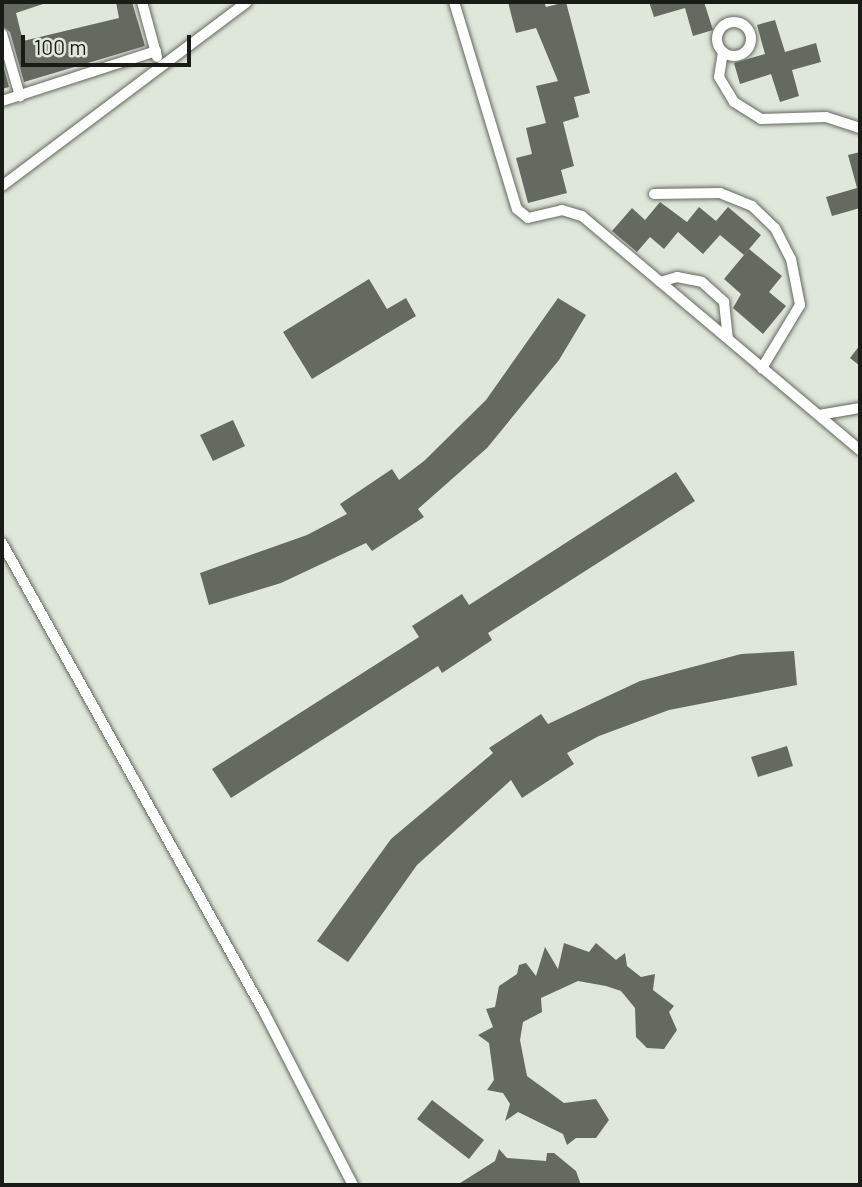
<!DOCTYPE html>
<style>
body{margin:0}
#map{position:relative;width:862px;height:1187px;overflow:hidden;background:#dfe6da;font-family:Barlow,sans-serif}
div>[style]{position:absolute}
.building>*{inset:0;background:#646a60}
.roads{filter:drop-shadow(0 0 2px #62685e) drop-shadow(0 0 2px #62685e)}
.minor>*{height:10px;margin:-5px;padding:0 5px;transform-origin:5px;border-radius:5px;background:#fff}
.minor>.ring{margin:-5px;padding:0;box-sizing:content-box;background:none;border:10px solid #fff;border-radius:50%}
span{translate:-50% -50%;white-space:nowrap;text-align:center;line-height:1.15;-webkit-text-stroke:7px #dfe6da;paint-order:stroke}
.frame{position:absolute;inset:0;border:4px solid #191b17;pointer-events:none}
.scale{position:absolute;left:21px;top:35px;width:170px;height:32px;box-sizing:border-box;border:4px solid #191b17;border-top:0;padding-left:9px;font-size:21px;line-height:24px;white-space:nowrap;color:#191b17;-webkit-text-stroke:5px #dfe6da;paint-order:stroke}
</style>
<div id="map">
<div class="building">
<div style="clip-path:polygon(2px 2px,49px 2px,16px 13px,23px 41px,119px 18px,116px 2px,132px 2px,145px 46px,24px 82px,10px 32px,2px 26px)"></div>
<div style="clip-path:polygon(508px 2px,544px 2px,546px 7px,566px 2px,590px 93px,574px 97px,579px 117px,563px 122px,574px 166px,561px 170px,567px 193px,528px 203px,516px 158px,532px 154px,526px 128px,546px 123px,536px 86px,558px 81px,536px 28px,516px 33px)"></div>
<div style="clip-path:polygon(649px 2px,704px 2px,713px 30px,693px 36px,685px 8px,654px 17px)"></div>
<div style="clip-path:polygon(775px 20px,785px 52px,816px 43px,821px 62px,792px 70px,799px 96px,780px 102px,771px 74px,740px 84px,734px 63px,765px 54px,757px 25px)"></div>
<div style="clip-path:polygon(2px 61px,9px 87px,2px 89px)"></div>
<div style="clip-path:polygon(860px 152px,860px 208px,832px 216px,826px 197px,857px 188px,848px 155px)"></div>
<div style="clip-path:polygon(660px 202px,687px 222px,699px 207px,716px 221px,728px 207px,761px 235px,744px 255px,720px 235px,703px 254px,678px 232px,664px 249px,650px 237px,637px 252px,612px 231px,632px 208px,645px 220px)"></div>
<div style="clip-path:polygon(749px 249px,782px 276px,769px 292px,786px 306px,763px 334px,733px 308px,741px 294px,724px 279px)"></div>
<div style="clip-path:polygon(369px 279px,387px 309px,406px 298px,416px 316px,312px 379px,283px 332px)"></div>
<div style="clip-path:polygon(558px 298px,586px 315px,559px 360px,487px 448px,418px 509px,424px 517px,372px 551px,366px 543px,281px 583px,209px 605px,200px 573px,307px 535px,347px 514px,340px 504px,392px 469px,399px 480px,424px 461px,486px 400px)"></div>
<div style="clip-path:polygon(860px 345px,860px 366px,850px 358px)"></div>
<div style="clip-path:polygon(233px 420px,245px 446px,213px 461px,200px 435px)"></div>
<div style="clip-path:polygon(676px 472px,695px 501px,488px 633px,492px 640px,442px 673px,438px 666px,231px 798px,212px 769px,419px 637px,412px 626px,462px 594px,469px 605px)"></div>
<div style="clip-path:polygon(794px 651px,797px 685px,669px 710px,599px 736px,567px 753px,574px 764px,522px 798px,511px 780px,417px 865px,348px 962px,317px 941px,391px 839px,493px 753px,489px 748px,541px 714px,548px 724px,640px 681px,741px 654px)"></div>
<div style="clip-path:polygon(787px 746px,793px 766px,758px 777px,751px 757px)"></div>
<div style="clip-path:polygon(564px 943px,589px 952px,596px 943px,616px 960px,625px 953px,627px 966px,641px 977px,655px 974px,653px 990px,674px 1006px,669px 1012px,677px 1030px,664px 1049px,647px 1048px,636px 1037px,635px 1008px,621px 991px,606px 986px,578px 981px,541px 998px,542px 1012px,523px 1022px,520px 1040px,527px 1076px,564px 1103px,596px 1099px,609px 1120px,596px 1138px,576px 1138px,567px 1145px,563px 1134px,518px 1112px,505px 1121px,510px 1104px,503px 1093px,487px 1090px,494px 1080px,489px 1043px,478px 1035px,493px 1027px,486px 1009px,495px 1007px,499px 986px,517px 974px,519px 965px,526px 963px,536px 976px,545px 947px,558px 969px)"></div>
<div style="clip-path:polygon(432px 1100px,484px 1140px,469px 1159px,417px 1119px)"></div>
<div style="clip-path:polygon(499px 1149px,507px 1158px,546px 1161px,547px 1153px,554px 1153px,576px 1171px,581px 1185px,457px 1185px,495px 1161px)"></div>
</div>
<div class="roads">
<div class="minor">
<div style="left:142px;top:2px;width:57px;rotate:74.7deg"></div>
<div style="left:454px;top:2px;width:216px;rotate:73.1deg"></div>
<div style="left:517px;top:209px;width:14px;rotate:39deg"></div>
<div style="left:528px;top:218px;width:35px;rotate:-13deg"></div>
<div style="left:562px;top:210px;width:21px;rotate:17deg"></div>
<div style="left:582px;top:216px;width:363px;rotate:40.1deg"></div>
<div class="ring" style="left:717px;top:22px;width:24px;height:24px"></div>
<div style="left:2px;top:34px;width:65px;rotate:73.8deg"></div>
<div style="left:723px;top:52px;width:25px;rotate:99deg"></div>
<div style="left:719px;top:77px;width:29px;rotate:59deg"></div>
<div style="left:734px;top:102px;width:32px;rotate:32deg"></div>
<div style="left:761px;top:119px;width:65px;rotate:-1.8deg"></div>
<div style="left:826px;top:117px;width:36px;rotate:18deg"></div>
<div style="left:2px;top:101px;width:162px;rotate:-18deg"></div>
<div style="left:2px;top:186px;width:306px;rotate:-36.9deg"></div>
<div style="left:654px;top:194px;width:66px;rotate:-0.9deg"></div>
<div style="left:720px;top:193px;width:35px;rotate:22deg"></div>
<div style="left:752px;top:206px;width:32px;rotate:44deg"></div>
<div style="left:775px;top:228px;width:35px;rotate:63deg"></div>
<div style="left:791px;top:259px;width:47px;rotate:78.9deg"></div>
<div style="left:800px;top:305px;width:74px;rotate:121.1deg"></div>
<div style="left:660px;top:282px;width:18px;rotate:-16deg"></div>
<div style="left:677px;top:277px;width:25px;rotate:11deg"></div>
<div style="left:702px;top:282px;width:30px;rotate:42deg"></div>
<div style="left:724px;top:302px;width:36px;rotate:84deg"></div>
<div style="left:819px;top:415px;width:42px;rotate:-9.7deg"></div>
<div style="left:2px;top:543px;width:537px;rotate:60.81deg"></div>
<div style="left:264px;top:1012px;width:195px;rotate:62.8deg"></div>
</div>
</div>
<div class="frame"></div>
<div class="scale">100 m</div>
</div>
